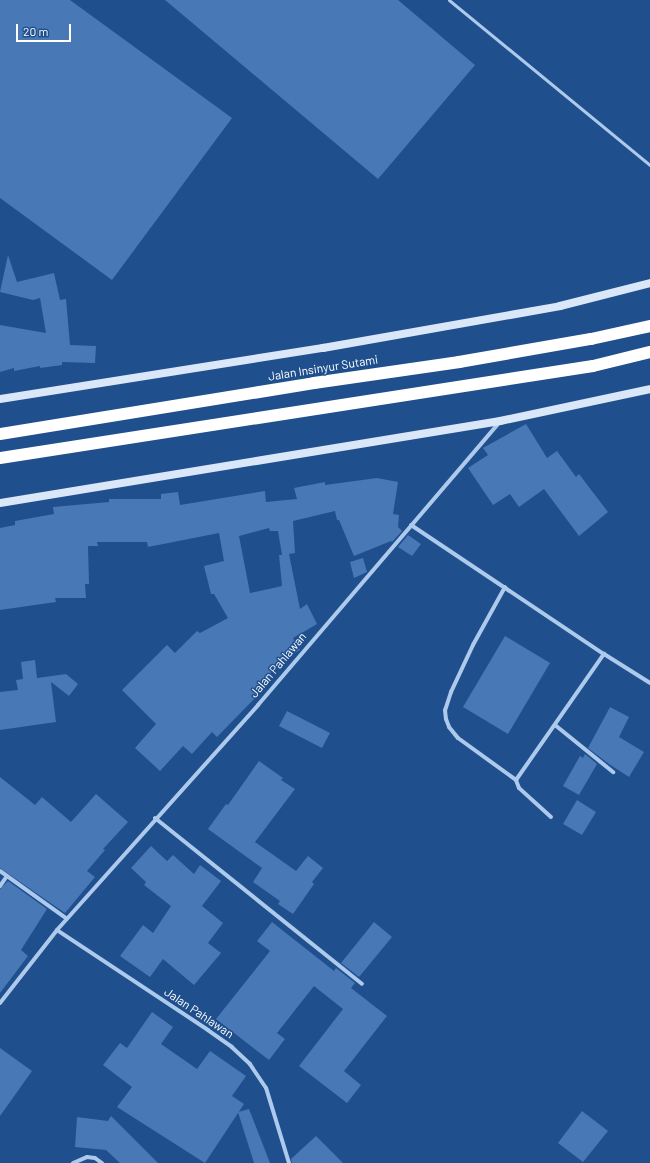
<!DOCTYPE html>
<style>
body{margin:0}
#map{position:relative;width:650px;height:1163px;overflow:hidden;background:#1f4f8d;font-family:Barlow,sans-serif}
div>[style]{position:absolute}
.building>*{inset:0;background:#4878b5}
.lane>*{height:3px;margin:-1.5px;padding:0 1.5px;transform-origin:1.5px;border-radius:1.5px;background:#adcaec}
.street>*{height:4px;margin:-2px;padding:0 2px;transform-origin:2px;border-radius:2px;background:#adcaec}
.secondary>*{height:8px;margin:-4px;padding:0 4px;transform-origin:4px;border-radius:4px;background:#d9e7f9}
.highway>*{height:12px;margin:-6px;padding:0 6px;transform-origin:6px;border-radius:6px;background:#fff}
span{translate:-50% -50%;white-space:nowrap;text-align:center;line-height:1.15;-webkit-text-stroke:3px #1f4f8d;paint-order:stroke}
.street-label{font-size:12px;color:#fff}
.scale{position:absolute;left:16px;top:24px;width:55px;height:18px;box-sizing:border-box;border:2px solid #fff;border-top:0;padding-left:5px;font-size:12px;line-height:14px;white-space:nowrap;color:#fff;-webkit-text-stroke:3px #1f4f8d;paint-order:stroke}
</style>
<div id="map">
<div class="building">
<div style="clip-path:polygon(0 0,70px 0,232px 118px,112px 280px,0 198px)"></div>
<div style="clip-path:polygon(165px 0,398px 0,475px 65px,378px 179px)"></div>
<div style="clip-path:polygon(8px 255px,17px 282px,54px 273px,60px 300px,66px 299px,70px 345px,96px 346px,95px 363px,62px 362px,62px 365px,40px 368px,40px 366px,14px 371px,14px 368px,0 372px,0 325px,46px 333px,40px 298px,33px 300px,0 292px)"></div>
<div style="clip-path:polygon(526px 424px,547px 458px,557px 451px,576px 477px,579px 474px,608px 512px,579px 536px,544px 489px,519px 507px,510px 494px,493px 505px,468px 468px,488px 455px,483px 448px)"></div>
<div style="clip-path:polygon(evenodd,377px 478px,398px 482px,393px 514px,399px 515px,398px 527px,402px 531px,392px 542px,391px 541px,354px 556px,339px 520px,337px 520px,335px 511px,293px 521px,295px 553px,289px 554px,300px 609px,307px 604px,317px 624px,293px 638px,300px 650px,285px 659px,287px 662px,270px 673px,274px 677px,257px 690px,260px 693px,217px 737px,212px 732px,192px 754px,183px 746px,160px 771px,135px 748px,156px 724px,122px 690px,167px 645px,175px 653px,197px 631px,200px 633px,228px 618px,214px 594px,211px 594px,204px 566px,224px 561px,219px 533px,148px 547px,147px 542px,97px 542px,98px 546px,88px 546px,89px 584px,85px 584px,86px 598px,55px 598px,56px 602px,0 610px,0 528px,15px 525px,15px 521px,54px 514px,53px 507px,109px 502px,109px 499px,161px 499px,161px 494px,178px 492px,180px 505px,265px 491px,266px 502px,297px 499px,294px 488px,325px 482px,325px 485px,377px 478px,269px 528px,270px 531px,278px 531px,282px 555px,279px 555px,282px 586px,250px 593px,239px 536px,269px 528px)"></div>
<div style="clip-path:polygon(408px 535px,421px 544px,412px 556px,398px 547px)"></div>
<div style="clip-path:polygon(363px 558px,367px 572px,354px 578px,350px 562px)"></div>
<div style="clip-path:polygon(505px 636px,550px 663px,508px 734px,463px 707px)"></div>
<div style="clip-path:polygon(35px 660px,37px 678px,66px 674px,78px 684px,69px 696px,51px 682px,56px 722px,0 730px,0 692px,18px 690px,16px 680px,23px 679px,21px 662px)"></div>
<div style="clip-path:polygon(610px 707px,629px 717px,619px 737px,644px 752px,629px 777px,609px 764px,588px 748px)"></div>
<div style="clip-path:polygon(287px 711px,330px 733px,322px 748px,279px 726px)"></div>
<div style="clip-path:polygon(585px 754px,597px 764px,579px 795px,563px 786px,580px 756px,583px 758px)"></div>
<div style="clip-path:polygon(259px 761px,283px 778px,281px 780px,295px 789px,255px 842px,296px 871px,308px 856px,323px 868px,312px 882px,314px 884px,293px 914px,278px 904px,280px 901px,253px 882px,262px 868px,208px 829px,226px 804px,228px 805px)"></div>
<div style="clip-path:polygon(0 777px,35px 805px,42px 797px,71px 822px,96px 794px,128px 822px,103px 849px,105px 850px,87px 871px,95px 877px,65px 913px,0 868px)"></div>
<div style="clip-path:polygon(577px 800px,596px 812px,582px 835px,563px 824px)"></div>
<div style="clip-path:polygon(151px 846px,167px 861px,173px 855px,194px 874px,200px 865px,221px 881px,202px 906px,223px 923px,208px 943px,221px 953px,194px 985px,163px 959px,150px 977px,120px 956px,143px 925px,153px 933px,171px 906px,144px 885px,146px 882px,131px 868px)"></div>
<div style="clip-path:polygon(8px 881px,47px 909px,21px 950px,28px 956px,0 993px,0 889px)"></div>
<div style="clip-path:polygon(272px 922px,334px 971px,336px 968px,355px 983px,351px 988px,387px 1016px,344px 1071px,361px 1085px,347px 1103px,299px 1066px,343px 1009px,314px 986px,277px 1033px,285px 1039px,269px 1060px,216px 1019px,270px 951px,257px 941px)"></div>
<div style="clip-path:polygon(374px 922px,392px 937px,359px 977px,341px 963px)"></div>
<div style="clip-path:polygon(152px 1012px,173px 1027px,161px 1044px,197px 1069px,210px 1051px,246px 1076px,232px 1096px,244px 1104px,205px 1163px,117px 1107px,132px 1087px,103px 1065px,120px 1043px,127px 1048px)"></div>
<div style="clip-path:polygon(0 1048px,32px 1071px,0 1116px)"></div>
<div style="clip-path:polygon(249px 1109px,270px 1163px,254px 1163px,238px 1112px)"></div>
<div style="clip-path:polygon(582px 1111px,608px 1131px,583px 1162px,558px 1143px)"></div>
<div style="clip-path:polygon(111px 1116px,158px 1163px,120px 1163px,106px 1150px,75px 1147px,77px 1117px,108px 1121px)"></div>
<div style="clip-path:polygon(316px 1136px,343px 1163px,292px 1163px,291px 1159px)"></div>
</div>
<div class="lane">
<div style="left:449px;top:0;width:260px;rotate:39.4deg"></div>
</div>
<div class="street">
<div style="left:411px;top:525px;width:232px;rotate:33.8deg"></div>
<div style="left:604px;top:654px;width:54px;rotate:32.2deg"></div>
<div style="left:505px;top:587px;width:66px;rotate:118.9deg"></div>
<div style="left:473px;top:645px;width:52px;rotate:115.1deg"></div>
<div style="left:451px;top:692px;width:19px;rotate:108deg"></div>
<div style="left:445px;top:710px;width:9px;rotate:84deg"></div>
<div style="left:446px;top:719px;width:9px;rotate:69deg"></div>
<div style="left:449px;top:727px;width:14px;rotate:51deg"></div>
<div style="left:458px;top:738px;width:72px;rotate:35.9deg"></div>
<div style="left:555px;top:725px;width:75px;rotate:39deg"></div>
<div style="left:551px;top:817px;width:43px;rotate:-137.8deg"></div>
<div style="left:519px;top:788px;width:9px;rotate:-111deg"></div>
<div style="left:516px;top:780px;width:154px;rotate:-55.1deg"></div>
<div style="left:155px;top:818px;width:265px;rotate:38.7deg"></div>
<div style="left:0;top:871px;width:82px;rotate:35.6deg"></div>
<div style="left:0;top:886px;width:12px;rotate:-55deg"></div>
<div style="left:0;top:1003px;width:93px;rotate:-52deg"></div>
<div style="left:73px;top:1163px;width:15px;rotate:-23deg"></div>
<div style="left:87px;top:1157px;width:8px;rotate:7deg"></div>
<div style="left:95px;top:1158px;width:9px;rotate:36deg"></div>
<div style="left:289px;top:1163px;width:78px;rotate:-107deg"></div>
<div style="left:266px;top:1088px;width:29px;rotate:-124deg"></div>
<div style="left:250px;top:1064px;width:25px;rotate:-137deg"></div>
<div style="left:232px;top:1047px;width:29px;rotate:-145deg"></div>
<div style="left:208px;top:1030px;width:181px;rotate:-146.5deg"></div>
<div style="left:57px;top:930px;width:302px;rotate:-48.2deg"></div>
<div style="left:258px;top:705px;width:371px;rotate:-49.5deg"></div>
</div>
<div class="secondary">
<div style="left:0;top:399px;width:327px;rotate:-9deg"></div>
<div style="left:323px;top:348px;width:241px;rotate:-10deg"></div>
<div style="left:560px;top:306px;width:93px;rotate:-14.3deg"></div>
<div style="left:0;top:503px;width:507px;rotate:-9.31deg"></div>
<div style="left:500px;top:421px;width:153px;rotate:-12deg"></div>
</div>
<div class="highway">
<div style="left:0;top:434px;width:318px;rotate:-9.2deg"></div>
<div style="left:314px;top:383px;width:147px;rotate:-8.2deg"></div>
<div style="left:459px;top:362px;width:134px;rotate:-9.9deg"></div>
<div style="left:591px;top:339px;width:60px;rotate:-12.4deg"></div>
<div style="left:0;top:458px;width:600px;rotate:-8.82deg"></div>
<div style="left:593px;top:366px;width:59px;rotate:-13.8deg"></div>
</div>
<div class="street-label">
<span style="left:323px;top:368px;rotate:-9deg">Jalan Insinyur Sutami</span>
<span style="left:278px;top:665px;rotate:-50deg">Jalan Pahlawan</span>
<span style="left:199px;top:1013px;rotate:34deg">Jalan Pahlawan</span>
</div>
<div class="scale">20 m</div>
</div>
